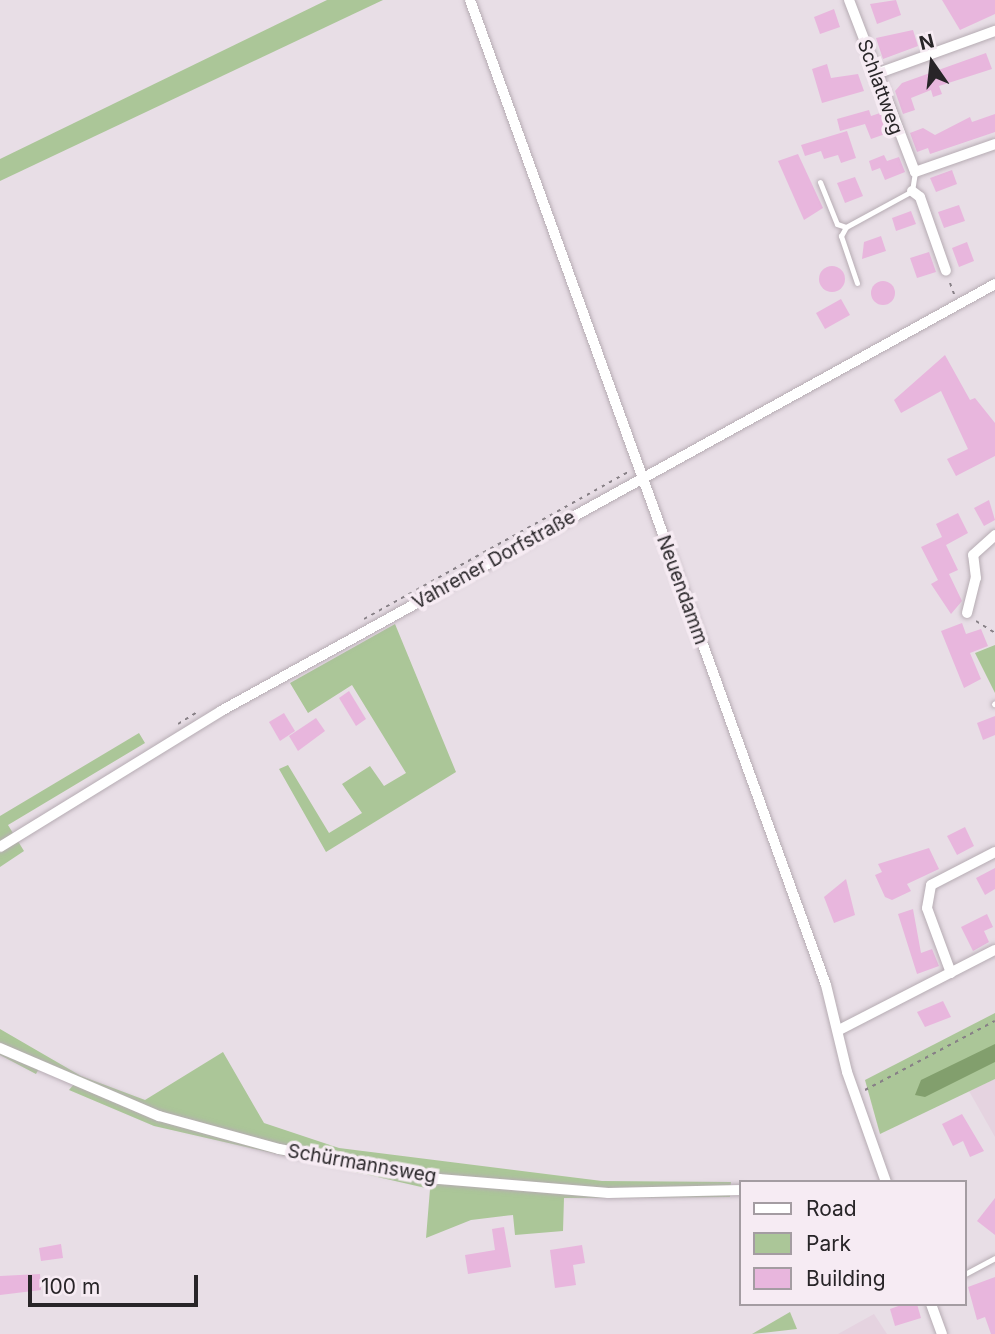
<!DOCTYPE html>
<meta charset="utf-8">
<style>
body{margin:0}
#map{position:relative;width:995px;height:1334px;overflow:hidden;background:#e8dee6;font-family:Inter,sans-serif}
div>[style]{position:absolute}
.built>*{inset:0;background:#e5d3e0}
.green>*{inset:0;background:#abc698}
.water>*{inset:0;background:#829f6d}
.building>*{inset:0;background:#e8b6dd}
.round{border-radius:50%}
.path>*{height:2px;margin-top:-1px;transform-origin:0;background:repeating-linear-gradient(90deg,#878086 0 3.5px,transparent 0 8.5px)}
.roads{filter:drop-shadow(0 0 2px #b6acb3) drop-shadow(0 0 2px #b6acb3)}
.service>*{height:5px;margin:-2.5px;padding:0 2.5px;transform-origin:2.5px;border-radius:2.5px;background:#fff}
.minor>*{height:10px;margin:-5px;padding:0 5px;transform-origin:5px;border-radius:5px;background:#fff}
span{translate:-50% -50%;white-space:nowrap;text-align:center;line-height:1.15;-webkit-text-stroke:7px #f6ebf3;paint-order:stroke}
.street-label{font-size:19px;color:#282528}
.legend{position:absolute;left:739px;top:1180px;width:228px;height:126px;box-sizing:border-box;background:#f6ebf3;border:2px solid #a49ca2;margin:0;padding:9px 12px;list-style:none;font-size:21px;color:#282528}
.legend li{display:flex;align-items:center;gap:14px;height:35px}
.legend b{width:35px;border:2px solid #a49ca2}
.north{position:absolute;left:897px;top:28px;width:70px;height:70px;-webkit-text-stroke:5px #f6ebf3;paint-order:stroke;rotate:346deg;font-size:19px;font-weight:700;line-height:28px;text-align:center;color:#282528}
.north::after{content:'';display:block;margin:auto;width:24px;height:32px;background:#282528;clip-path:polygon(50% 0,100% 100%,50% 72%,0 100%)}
.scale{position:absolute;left:28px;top:1275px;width:170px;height:32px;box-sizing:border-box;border:4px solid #282528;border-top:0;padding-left:9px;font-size:21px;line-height:24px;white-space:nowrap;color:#282528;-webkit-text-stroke:5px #f6ebf3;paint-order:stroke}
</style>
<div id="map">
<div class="built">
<div style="clip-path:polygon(995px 1079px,995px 1137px,969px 1091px)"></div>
<div style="clip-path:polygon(874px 1314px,887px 1334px,838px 1334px)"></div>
</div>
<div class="green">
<div style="clip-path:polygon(327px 0,383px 0,0 181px,0 159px)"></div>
<div style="clip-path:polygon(395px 624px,456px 772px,326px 852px,279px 769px,288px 765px,329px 833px,362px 813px,342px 784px,370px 766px,384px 786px,406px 773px,352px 685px,308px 713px,290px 683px)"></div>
<div style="clip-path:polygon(995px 645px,995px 693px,975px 653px)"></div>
<div style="clip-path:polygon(139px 733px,145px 743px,8px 825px,24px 851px,0 867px,0 816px)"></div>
<div style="clip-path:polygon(995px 1013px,995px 1079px,880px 1134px,865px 1080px)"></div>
<div style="clip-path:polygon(0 1029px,81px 1076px,145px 1100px,223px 1052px,264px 1123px,339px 1148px,602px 1181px,731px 1182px,730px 1197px,564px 1198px,563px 1231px,515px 1235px,513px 1215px,471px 1220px,426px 1238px,430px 1189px,154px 1126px,69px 1090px,75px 1083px,41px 1065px,36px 1074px,0 1055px)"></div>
<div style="clip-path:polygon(790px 1312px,797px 1329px,752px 1334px)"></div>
</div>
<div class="water">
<div style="clip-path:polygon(995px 1044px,995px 1062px,925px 1097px,915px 1095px,921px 1080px)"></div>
</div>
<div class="building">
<div style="clip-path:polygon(896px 0,901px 15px,877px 24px,870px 4px)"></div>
<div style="clip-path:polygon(942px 0,995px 0,995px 14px,960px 30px)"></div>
<div style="clip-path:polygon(834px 9px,840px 27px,820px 34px,814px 17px)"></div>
<div style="clip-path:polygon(913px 30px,918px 46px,883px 59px,876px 38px)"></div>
<div style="clip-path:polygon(986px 53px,992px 69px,939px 86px,942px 94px,933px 97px,931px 90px,911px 98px,915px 110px,903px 114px,895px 91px,902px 83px)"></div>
<div style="clip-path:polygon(827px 64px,831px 78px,858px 74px,864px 91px,822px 103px,812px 69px)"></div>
<div style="clip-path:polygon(869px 110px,871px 116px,880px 113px,888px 133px,871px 139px,865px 124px,840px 131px,837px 119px)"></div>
<div style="clip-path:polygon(995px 114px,995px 132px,930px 154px,928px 148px,917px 152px,910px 133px,923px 128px,935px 135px,970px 117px,972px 122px)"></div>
<div style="clip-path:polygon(847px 131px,856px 158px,841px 163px,838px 155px,824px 159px,821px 151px,805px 156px,801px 145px)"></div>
<div style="clip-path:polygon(798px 154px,823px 208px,804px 220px,778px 161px)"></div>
<div style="clip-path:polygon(884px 155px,887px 161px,899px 157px,905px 172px,885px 180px,880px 168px,872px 171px,869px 161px)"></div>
<div style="clip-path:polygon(952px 170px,957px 184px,936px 192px,930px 178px)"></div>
<div style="clip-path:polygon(855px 177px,863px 196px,845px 203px,837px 183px)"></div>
<div style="clip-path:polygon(959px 205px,965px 221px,944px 228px,938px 212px)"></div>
<div style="clip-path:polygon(911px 211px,916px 224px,896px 231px,892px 218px)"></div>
<div style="clip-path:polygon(881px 236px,886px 251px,862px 259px,864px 242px)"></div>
<div style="clip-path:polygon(967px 242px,974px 261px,959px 267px,952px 248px)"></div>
<div style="clip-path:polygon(929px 252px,936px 272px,917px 278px,910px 258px)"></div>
<div class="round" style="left:819px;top:266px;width:26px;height:26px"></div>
<div class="round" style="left:871px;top:281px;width:24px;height:24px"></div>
<div style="clip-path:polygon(841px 299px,850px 315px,825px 329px,816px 313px)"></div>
<div style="clip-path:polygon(945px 355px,970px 400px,975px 398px,995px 423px,995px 456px,956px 476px,947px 459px,968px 449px,941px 391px,901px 413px,894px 400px)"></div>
<div style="clip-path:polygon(989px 500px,995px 520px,984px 526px,974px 508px)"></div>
<div style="clip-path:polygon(958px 513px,968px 533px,946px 545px,958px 570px,949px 574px,962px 601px,951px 614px,931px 584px,938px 580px,921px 547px,942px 537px,936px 524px)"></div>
<div style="clip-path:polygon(962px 623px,966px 634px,981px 629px,988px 646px,970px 653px,981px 679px,964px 688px,941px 631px)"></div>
<div style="clip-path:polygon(349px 691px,366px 719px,356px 726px,339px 698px)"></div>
<div style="clip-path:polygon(284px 713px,295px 731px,280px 741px,269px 722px)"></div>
<div style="clip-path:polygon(995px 716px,995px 735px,983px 740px,977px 723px)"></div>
<div style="clip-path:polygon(316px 718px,325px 731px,298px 751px,289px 736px)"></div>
<div style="clip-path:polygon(965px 827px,974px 846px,957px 855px,947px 836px)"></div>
<div style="clip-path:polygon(929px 848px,939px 869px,907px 884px,911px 891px,892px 900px,885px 897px,875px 875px,882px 872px,878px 864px)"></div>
<div style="clip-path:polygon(995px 868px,995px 889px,985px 895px,976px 878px)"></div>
<div style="clip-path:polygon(846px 879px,855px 915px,834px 923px,824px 897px)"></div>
<div style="clip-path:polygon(913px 909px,921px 953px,932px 949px,939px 966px,917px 974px,898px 914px)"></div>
<div style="clip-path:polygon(987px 914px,993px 927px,984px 931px,989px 942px,973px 951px,961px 927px)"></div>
<div style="clip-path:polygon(943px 1001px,951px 1017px,925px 1027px,917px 1012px)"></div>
<div style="clip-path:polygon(962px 1114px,984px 1151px,970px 1157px,963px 1141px,953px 1146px,942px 1124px)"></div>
<div style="clip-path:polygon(995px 1198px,995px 1235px,977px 1221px)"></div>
<div style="clip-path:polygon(504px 1227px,511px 1267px,468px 1274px,465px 1255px,495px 1250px,492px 1229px)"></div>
<div style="clip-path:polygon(61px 1244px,63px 1258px,41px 1261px,39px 1248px)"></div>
<div style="clip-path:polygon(582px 1245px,585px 1263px,573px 1265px,576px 1285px,555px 1288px,550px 1250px)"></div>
<div style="clip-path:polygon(40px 1274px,41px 1290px,0 1295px,0 1276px)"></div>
<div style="clip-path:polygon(995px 1277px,995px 1334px,991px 1334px,985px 1317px,977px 1320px,968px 1287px)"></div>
<div style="clip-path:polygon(904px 1304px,917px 1304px,921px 1318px,895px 1326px,890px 1309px)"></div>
</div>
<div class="path">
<div style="left:950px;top:283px;width:12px;rotate:70deg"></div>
<div style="left:364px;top:619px;width:302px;rotate:-29.1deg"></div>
<div style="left:976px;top:621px;width:22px;rotate:32deg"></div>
<div style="left:178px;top:724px;width:22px;rotate:-32deg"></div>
<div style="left:865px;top:1090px;width:147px;rotate:-28deg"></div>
</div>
<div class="roads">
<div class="service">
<div style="left:820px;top:182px;width:45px;rotate:68deg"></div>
<div style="left:837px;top:224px;width:9px;rotate:18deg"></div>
<div style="left:857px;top:283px;width:50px;rotate:-108.8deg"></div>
<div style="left:841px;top:236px;width:10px;rotate:-61deg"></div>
<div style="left:846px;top:227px;width:75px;rotate:-28.6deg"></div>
<div style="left:912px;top:191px;width:19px;rotate:-81deg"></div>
<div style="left:994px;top:704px;width:1px;rotate:-45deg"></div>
<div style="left:965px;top:1274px;width:34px;rotate:-28deg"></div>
</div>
<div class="minor">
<div style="left:470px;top:0;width:1047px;rotate:70.13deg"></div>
<div style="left:826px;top:985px;width:89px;rotate:76.4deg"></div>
<div style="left:847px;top:1072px;width:117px;rotate:70.5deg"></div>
<div style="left:849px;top:0;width:184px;rotate:69deg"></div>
<div style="left:915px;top:172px;width:85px;rotate:-19.3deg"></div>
<div style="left:876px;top:74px;width:127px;rotate:-19.9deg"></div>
<div style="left:912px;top:191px;width:10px;rotate:37deg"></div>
<div style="left:920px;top:197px;width:78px;rotate:70.6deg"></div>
<div style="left:967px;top:613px;width:36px;rotate:-76deg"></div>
<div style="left:976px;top:578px;width:23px;rotate:-97deg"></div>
<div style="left:973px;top:555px;width:30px;rotate:-42deg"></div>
<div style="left:0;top:847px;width:259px;rotate:-31.6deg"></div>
<div style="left:221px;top:711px;width:884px;rotate:-28.88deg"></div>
<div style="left:951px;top:973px;width:69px;rotate:-110.3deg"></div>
<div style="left:927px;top:908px;width:23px;rotate:-80deg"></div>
<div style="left:931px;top:885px;width:72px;rotate:-27.3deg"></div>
<div style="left:841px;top:1029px;width:173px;rotate:-27.2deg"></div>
<div style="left:0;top:1048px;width:173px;rotate:23.2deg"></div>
<div style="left:159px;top:1116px;width:124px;rotate:15.4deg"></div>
<div style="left:279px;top:1149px;width:163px;rotate:10.6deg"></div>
<div style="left:439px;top:1179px;width:170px;rotate:4.7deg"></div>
<div style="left:608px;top:1193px;width:133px;rotate:-1.3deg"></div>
<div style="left:931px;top:1304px;width:32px;rotate:70deg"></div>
</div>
</div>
<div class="street-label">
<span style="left:880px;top:87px;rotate:70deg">Schlattweg</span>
<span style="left:494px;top:560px;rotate:-29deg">Vahrener Dorfstraße</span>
<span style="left:682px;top:590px;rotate:70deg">Neuendamm</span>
<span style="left:362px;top:1164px;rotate:10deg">Schürmannsweg</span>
</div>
<ul class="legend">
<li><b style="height:9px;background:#fff"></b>Road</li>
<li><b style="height:19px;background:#abc698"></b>Park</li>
<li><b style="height:19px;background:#e8b6dd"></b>Building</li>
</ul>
<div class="north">N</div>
<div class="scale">100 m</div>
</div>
